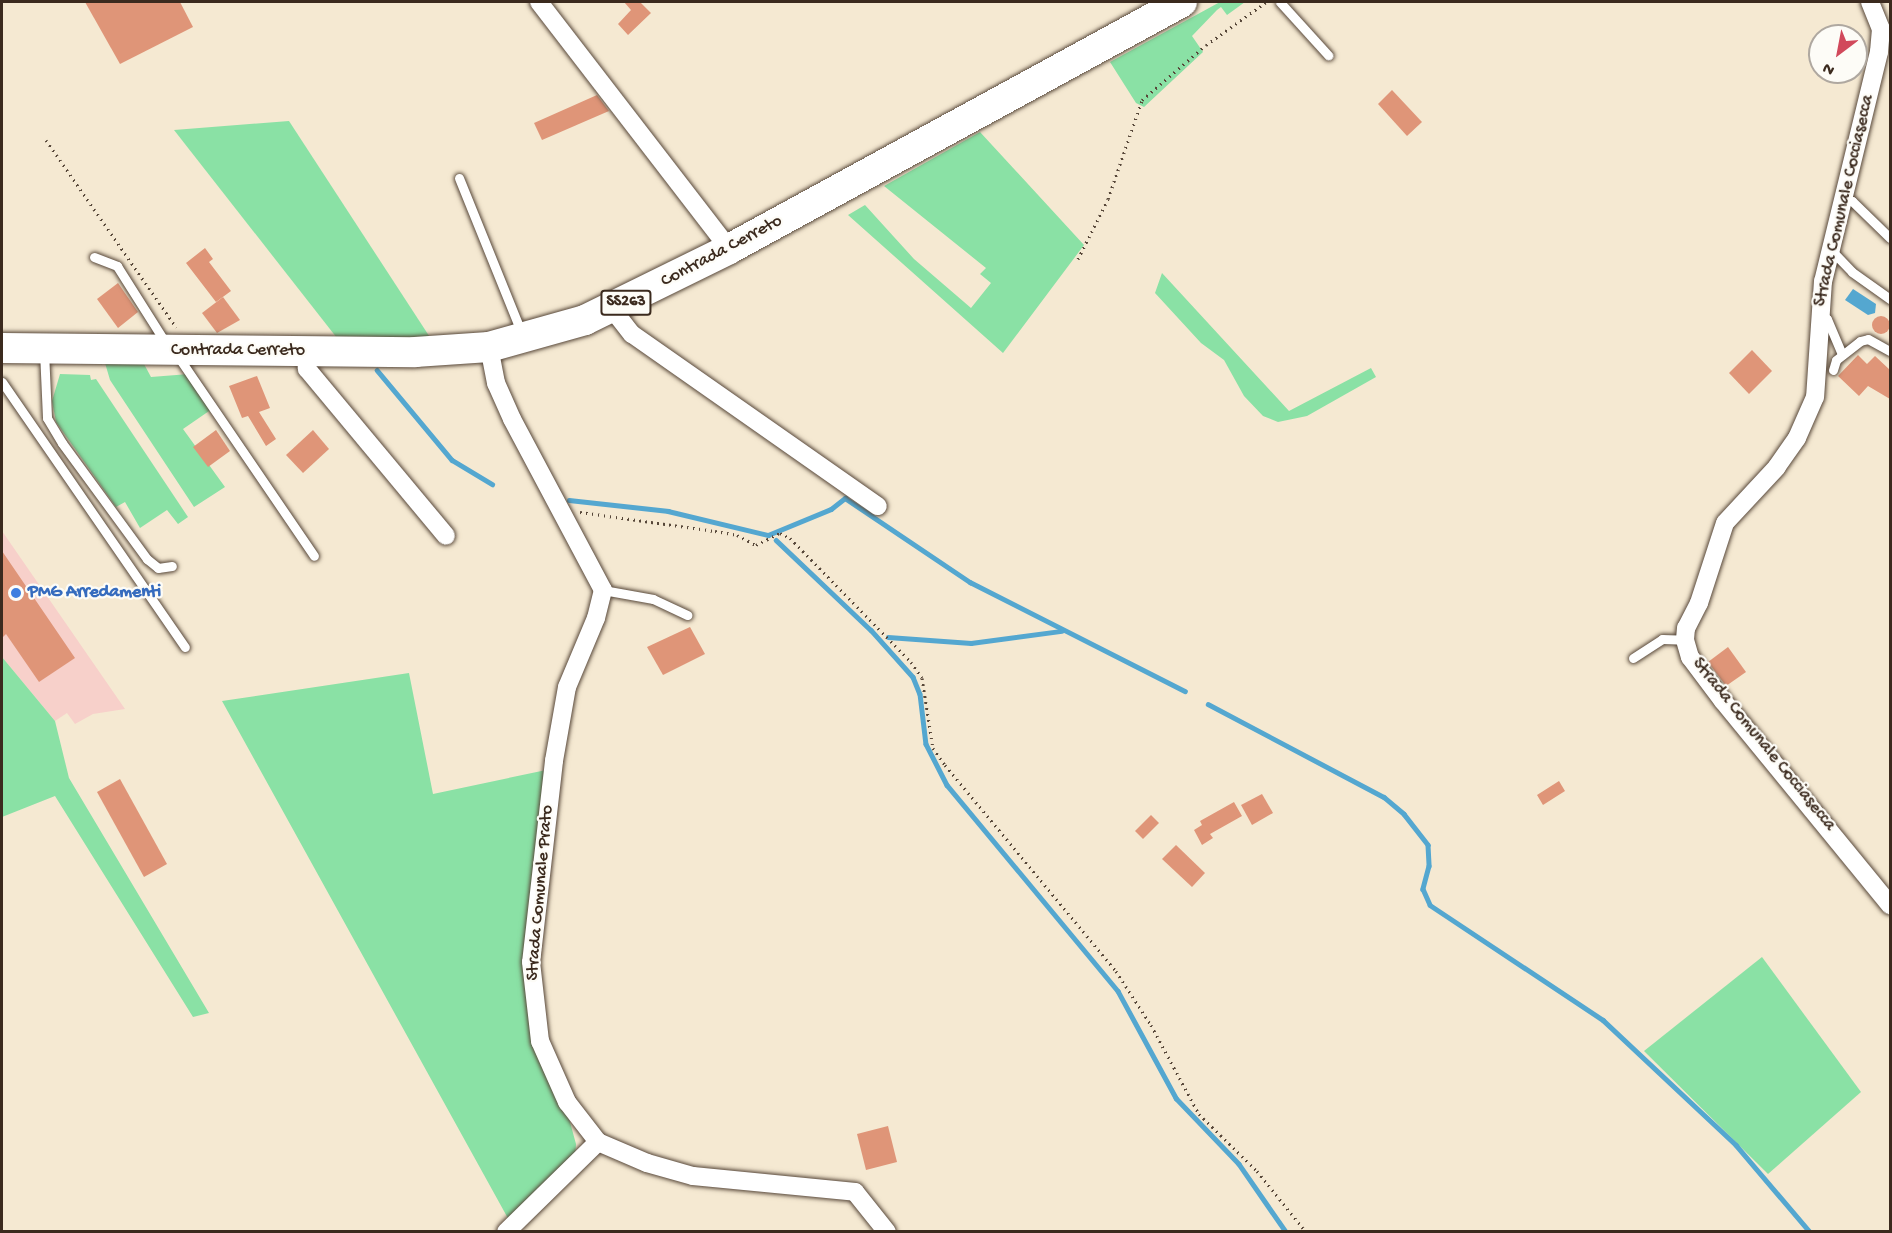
<!DOCTYPE html>
<style>
body{margin:0}
#map{position:relative;width:1892px;height:1233px;overflow:hidden;background:#f5e9d2;font-family:"Gochi Hand",sans-serif}
div>[style]{position:absolute}
.built>*{inset:0;background:#f7d0ca}
.green>*{inset:0;background:#8ae1a5}
.water>*{inset:0;background:#54a7d0}
.stream>*{height:4.5px;margin:-2.25px;padding:0 2.25px;transform-origin:2.25px;border-radius:2.25px;background:#54a7d0}
.building>*{inset:0;background:#df9578}
.round{border-radius:50%}
.path>*{height:3px;margin-top:-1.5px;transform-origin:0;background:repeating-linear-gradient(90deg,#574739 0 1.5px,transparent 0 6px)}
.roads{filter:drop-shadow(0 0 2px #574739) drop-shadow(0 0 2px #574739)}
.service>*{height:9px;margin:-4.5px;padding:0 4.5px;transform-origin:4.5px;border-radius:4.5px;background:#fff}
.minor>*{height:18px;margin:-9px;padding:0 9px;transform-origin:9px;border-radius:9px;background:#fff}
.primary>*{height:30px;margin:-15px;padding:0 15px;transform-origin:15px;border-radius:15px;background:#fff}
.dots>*{width:16px;height:16px;translate:-50% -50%;box-sizing:border-box;border:3px solid #fdfcf7;border-radius:50%}
span{translate:-50% -50%;white-space:nowrap;text-align:center;line-height:1.15;-webkit-text-stroke:4.5px #fdfcf7;paint-order:stroke}
.shield-label span{padding:2px 4px;background:#fdfcf7;border:2px solid;border-radius:4px;-webkit-text-stroke-width:0}
.shield-label{font-size:16px;color:#3b2a1e;font-weight:700}
.street-label{font-size:18px;color:#3b2a1e}
.shop-label{font-size:18px;color:#366cbe;font-weight:700}
.left{translate:0 -50%;text-align:left}
.frame{position:absolute;inset:0;border:3px solid #3b2a1e;pointer-events:none}
.north{position:absolute;left:1808px;top:24px;width:60px;height:60px;box-sizing:border-box;background:#fdfcf7;border:2px solid #afa8a0;border-radius:50%;rotate:212deg;font-size:16px;font-weight:700;line-height:24px;text-align:center;color:#3b2a1e}
.north::after{content:'';display:block;margin:auto;width:21px;height:27px;background:#d1495b;clip-path:polygon(50% 0,100% 100%,50% 72%,0 100%)}
</style>
<div id="map">
<div class="built">
<div style="clip-path:polygon(2px 531px,125px 709px,93px 714px,75px 724px,67px 713px,55px 721px,2px 657px)"></div>
</div>
<div class="green">
<div style="clip-path:polygon(1220px 2px,1245px 2px,1227px 15px,1221px 7px,1217px 10px,1192px 36px,1203px 52px,1144px 107px,1136px 103px,1110px 62px)"></div>
<div style="clip-path:polygon(289px 121px,435px 345px,344px 347px,174px 130px)"></div>
<div style="clip-path:polygon(980px 132px,1084px 245px,1003px 353px,848px 215px,865px 205px,914px 259px,971px 308px,991px 283px,980px 274px,986px 268px,884px 186px)"></div>
<div style="clip-path:polygon(1162px 273px,1289px 411px,1371px 368px,1376px 377px,1307px 416px,1278px 422px,1263px 416px,1244px 396px,1224px 360px,1201px 343px,1155px 293px)"></div>
<div style="clip-path:polygon(105px 363px,144px 364px,151px 377px,189px 374px,212px 409px,183px 429px,225px 487px,194px 507px,110px 380px)"></div>
<div style="clip-path:polygon(60px 374px,90px 375px,91px 380px,96px 379px,188px 517px,178px 524px,167px 510px,140px 528px,125px 502px,116px 507px,56px 422px,52px 401px)"></div>
<div style="clip-path:polygon(2px 657px,55px 721px,69px 778px,209px 1013px,193px 1017px,55px 796px,2px 817px)"></div>
<div style="clip-path:polygon(409px 673px,433px 794px,551px 769px,528px 968px,576px 1144px,575px 1157px,510px 1222px,222px 701px)"></div>
<div style="clip-path:polygon(1762px 957px,1861px 1092px,1768px 1174px,1644px 1051px)"></div>
</div>
<div class="water">
<div style="clip-path:polygon(1853px 289px,1876px 304px,1875px 313px,1868px 315px,1845px 300px)"></div>
</div>
<div class="stream">
<div style="left:377px;top:370px;width:117px;rotate:50.2deg"></div>
<div style="left:452px;top:460px;width:47px;rotate:31deg"></div>
<div style="left:569px;top:500px;width:100px;rotate:6.3deg"></div>
<div style="left:668px;top:511px;width:103px;rotate:13.5deg"></div>
<div style="left:768px;top:535px;width:68px;rotate:-22.4deg"></div>
<div style="left:831px;top:509px;width:18px;rotate:-38deg"></div>
<div style="left:845px;top:498px;width:151px;rotate:33.9deg"></div>
<div style="left:970px;top:582px;width:241px;rotate:26.9deg"></div>
<div style="left:776px;top:540px;width:131px;rotate:43.5deg"></div>
<div style="left:871px;top:630px;width:63px;rotate:48.2deg"></div>
<div style="left:913px;top:677px;width:18px;rotate:68deg"></div>
<div style="left:920px;top:694px;width:50px;rotate:83.2deg"></div>
<div style="left:926px;top:744px;width:46px;rotate:62.9deg"></div>
<div style="left:947px;top:785px;width:268px;rotate:50.3deg"></div>
<div style="left:1118px;top:991px;width:122px;rotate:61.5deg"></div>
<div style="left:1176px;top:1098px;width:91px;rotate:46.3deg"></div>
<div style="left:1239px;top:1164px;width:83px;rotate:55.3deg"></div>
<div style="left:888px;top:637px;width:83px;rotate:4.1deg"></div>
<div style="left:971px;top:643px;width:91px;rotate:-7.6deg"></div>
<div style="left:1208px;top:704px;width:199px;rotate:27.9deg"></div>
<div style="left:1384px;top:797px;width:26px;rotate:40deg"></div>
<div style="left:1404px;top:814px;width:39px;rotate:52deg"></div>
<div style="left:1428px;top:845px;width:21px;rotate:87deg"></div>
<div style="left:1429px;top:866px;width:24px;rotate:105deg"></div>
<div style="left:1423px;top:889px;width:17px;rotate:66deg"></div>
<div style="left:1430px;top:905px;width:208px;rotate:33.6deg"></div>
<div style="left:1603px;top:1020px;width:183px;rotate:43.2deg"></div>
<div style="left:1736px;top:1145px;width:114px;rotate:49.6deg"></div>
</div>
<div class="building">
<div style="clip-path:polygon(85px 2px,180px 2px,193px 27px,120px 64px)"></div>
<div style="clip-path:polygon(624px 2px,640px 2px,651px 13px,628px 35px,618px 24px,631px 10px)"></div>
<div style="clip-path:polygon(1392px 90px,1422px 122px,1407px 136px,1378px 104px)"></div>
<div style="clip-path:polygon(597px 95px,609px 111px,542px 140px,534px 123px)"></div>
<div style="clip-path:polygon(205px 248px,213px 259px,209px 262px,231px 291px,216px 302px,186px 263px)"></div>
<div style="clip-path:polygon(118px 283px,138px 312px,118px 328px,97px 299px)"></div>
<div style="clip-path:polygon(223px 297px,240px 320px,217px 333px,202px 313px)"></div>
<div class="round" style="left:1872px;top:316px;width:18px;height:18px"></div>
<div style="clip-path:polygon(1752px 350px,1772px 371px,1749px 394px,1729px 373px)"></div>
<div style="clip-path:polygon(1858px 355px,1867px 364px,1875px 356px,1890px 370px,1890px 399px,1868px 386px,1859px 396px,1838px 376px)"></div>
<div style="clip-path:polygon(257px 376px,270px 408px,259px 412px,276px 439px,266px 446px,248px 416px,242px 418px,229px 386px)"></div>
<div style="clip-path:polygon(216px 430px,230px 451px,208px 467px,193px 447px)"></div>
<div style="clip-path:polygon(313px 430px,329px 449px,303px 473px,286px 455px)"></div>
<div style="clip-path:polygon(2px 551px,75px 658px,39px 682px,6px 634px,2px 638px)"></div>
<div style="clip-path:polygon(690px 627px,705px 654px,663px 675px,647px 647px)"></div>
<div style="clip-path:polygon(1728px 647px,1746px 672px,1726px 686px,1708px 662px)"></div>
<div style="clip-path:polygon(120px 779px,167px 864px,144px 877px,97px 792px)"></div>
<div style="clip-path:polygon(1559px 781px,1565px 791px,1543px 805px,1537px 795px)"></div>
<div style="clip-path:polygon(1262px 794px,1273px 813px,1252px 825px,1241px 805px)"></div>
<div style="clip-path:polygon(1234px 802px,1242px 816px,1210px 834px,1213px 838px,1202px 845px,1194px 830px,1202px 825px,1200px 821px)"></div>
<div style="clip-path:polygon(1151px 815px,1159px 823px,1143px 839px,1135px 831px)"></div>
<div style="clip-path:polygon(1176px 845px,1205px 873px,1192px 887px,1162px 859px)"></div>
<div style="clip-path:polygon(888px 1126px,897px 1162px,866px 1170px,857px 1134px)"></div>
</div>
<div class="path">
<div style="left:46px;top:140px;width:228px;rotate:55.2deg"></div>
<div style="left:1078px;top:259px;width:67px;rotate:-63.4deg"></div>
<div style="left:1108px;top:199px;width:105px;rotate:-71deg"></div>
<div style="left:1142px;top:100px;width:84px;rotate:-40.7deg"></div>
<div style="left:1206px;top:45px;width:74px;rotate:-35.6deg"></div>
<div style="left:580px;top:512px;width:136px;rotate:8deg"></div>
<div style="left:715px;top:531px;width:22px;rotate:10deg"></div>
<div style="left:737px;top:535px;width:21px;rotate:28deg"></div>
<div style="left:756px;top:545px;width:27px;rotate:-27deg"></div>
<div style="left:780px;top:533px;width:11px;rotate:27deg"></div>
<div style="left:790px;top:538px;width:173px;rotate:45.7deg"></div>
<div style="left:911px;top:662px;width:19px;rotate:55deg"></div>
<div style="left:922px;top:678px;width:71px;rotate:81.1deg"></div>
<div style="left:933px;top:748px;width:21px;rotate:55deg"></div>
<div style="left:945px;top:765px;width:268px;rotate:50.3deg"></div>
<div style="left:1116px;top:971px;width:64px;rotate:57.1deg"></div>
<div style="left:1151px;top:1025px;width:101px;rotate:61.7deg"></div>
<div style="left:1199px;top:1114px;width:81px;rotate:44.5deg"></div>
<div style="left:1257px;top:1171px;width:78px;rotate:51.2deg"></div>
</div>
<div class="roads">
<div class="service">
<div style="left:1280px;top:2px;width:72px;rotate:47.8deg"></div>
<div style="left:459px;top:178px;width:168px;rotate:68deg"></div>
<div style="left:1843px;top:200px;width:9px;rotate:6deg"></div>
<div style="left:1852px;top:201px;width:53px;rotate:44.2deg"></div>
<div style="left:1831px;top:250px;width:30px;rotate:46deg"></div>
<div style="left:1852px;top:272px;width:47px;rotate:35.4deg"></div>
<div style="left:94px;top:257px;width:25px;rotate:21deg"></div>
<div style="left:117px;top:266px;width:93px;rotate:57.7deg"></div>
<div style="left:1821px;top:317px;width:6px;rotate:18deg"></div>
<div style="left:1827px;top:319px;width:38px;rotate:67deg"></div>
<div style="left:44px;top:351px;width:67px;rotate:87.4deg"></div>
<div style="left:47px;top:418px;width:29px;rotate:59deg"></div>
<div style="left:62px;top:443px;width:144px;rotate:53.8deg"></div>
<div style="left:147px;top:559px;width:14px;rotate:39deg"></div>
<div style="left:158px;top:568px;width:14px;rotate:-8deg"></div>
<div style="left:177px;top:355px;width:243px;rotate:55.7deg"></div>
<div style="left:1833px;top:370px;width:10px;rotate:-73deg"></div>
<div style="left:1836px;top:360px;width:31px;rotate:-38deg"></div>
<div style="left:1860px;top:341px;width:8px;rotate:-14deg"></div>
<div style="left:1868px;top:339px;width:25px;rotate:29deg"></div>
<div style="left:2px;top:382px;width:322px;rotate:55.4deg"></div>
<div style="left:603px;top:590px;width:51px;rotate:10.2deg"></div>
<div style="left:653px;top:599px;width:38px;rotate:25deg"></div>
<div style="left:1633px;top:658px;width:35px;rotate:-33deg"></div>
<div style="left:1662px;top:639px;width:23px;rotate:2deg"></div>
</div>
<div class="minor">
<div style="left:539px;top:2px;width:312px;rotate:52.4deg"></div>
<div style="left:1870px;top:2px;width:29px;rotate:68deg"></div>
<div style="left:1881px;top:29px;width:23px;rotate:95deg"></div>
<div style="left:1879px;top:52px;width:236px;rotate:103.7deg"></div>
<div style="left:1823px;top:281px;width:116px;rotate:93.9deg"></div>
<div style="left:1815px;top:397px;width:45px;rotate:113.7deg"></div>
<div style="left:1797px;top:438px;width:35px;rotate:125deg"></div>
<div style="left:1777px;top:467px;width:76px;rotate:132.9deg"></div>
<div style="left:1725px;top:523px;width:84px;rotate:108deg"></div>
<div style="left:1699px;top:603px;width:28px;rotate:117deg"></div>
<div style="left:1686px;top:628px;width:12px;rotate:95deg"></div>
<div style="left:1685px;top:640px;width:18px;rotate:74deg"></div>
<div style="left:1690px;top:657px;width:55px;rotate:53.1deg"></div>
<div style="left:1723px;top:701px;width:264px;rotate:50.7deg"></div>
<div style="left:613px;top:310px;width:31px;rotate:52deg"></div>
<div style="left:632px;top:334px;width:300px;rotate:35deg"></div>
<div style="left:489px;top:347px;width:37px;rotate:79deg"></div>
<div style="left:496px;top:383px;width:39px;rotate:66deg"></div>
<div style="left:512px;top:419px;width:194px;rotate:62deg"></div>
<div style="left:603px;top:590px;width:29px;rotate:104deg"></div>
<div style="left:596px;top:618px;width:75px;rotate:112.8deg"></div>
<div style="left:567px;top:687px;width:75px;rotate:100deg"></div>
<div style="left:554px;top:761px;width:202px;rotate:96.5deg"></div>
<div style="left:531px;top:962px;width:80px;rotate:83.5deg"></div>
<div style="left:540px;top:1041px;width:67px;rotate:66.1deg"></div>
<div style="left:567px;top:1102px;width:51px;rotate:52.2deg"></div>
<div style="left:598px;top:1142px;width:53px;rotate:23.2deg"></div>
<div style="left:647px;top:1163px;width:48px;rotate:15.8deg"></div>
<div style="left:693px;top:1176px;width:163px;rotate:5.6deg"></div>
<div style="left:855px;top:1192px;width:51px;rotate:51.3deg"></div>
<div style="left:306px;top:352px;width:17px;rotate:87deg"></div>
<div style="left:307px;top:369px;width:217px;rotate:50.2deg"></div>
<div style="left:506px;top:1232px;width:129px;rotate:-44.4deg"></div>
</div>
<div class="primary">
<div style="left:2px;top:348px;width:413px;rotate:0.6deg"></div>
<div style="left:415px;top:352px;width:74px;rotate:-3.9deg"></div>
<div style="left:489px;top:347px;width:100px;rotate:-15.7deg"></div>
<div style="left:585px;top:320px;width:161px;rotate:-26.2deg"></div>
<div style="left:729px;top:249px;width:516px;rotate:-28.6deg"></div>
</div>
</div>
<div class="dots">
<div style="left:16px;top:593px;background:#3f7fe0"></div>
</div>
<div class="shield-label">
<span style="left:626px;top:303px">SS263</span>
</div>
<div class="street-label">
<span style="left:1845px;top:201px;rotate:-77deg">Strada Comunale Cocciasecca</span>
<span style="left:722px;top:252px;rotate:-28deg">Contrada Cerreto</span>
<span style="left:238px;top:351px">Contrada Cerreto</span>
<span style="left:1763px;top:745px;rotate:51deg">Strada Comunale Cocciasecca</span>
<span style="left:541px;top:893px;rotate:-85deg">Strada Comunale Prato</span>
</div>
<div class="shop-label">
<span class="left" style="left:28px;top:593px">PMG Arredamenti</span>
</div>
<div class="frame"></div>
<div class="north">N</div>
</div>
